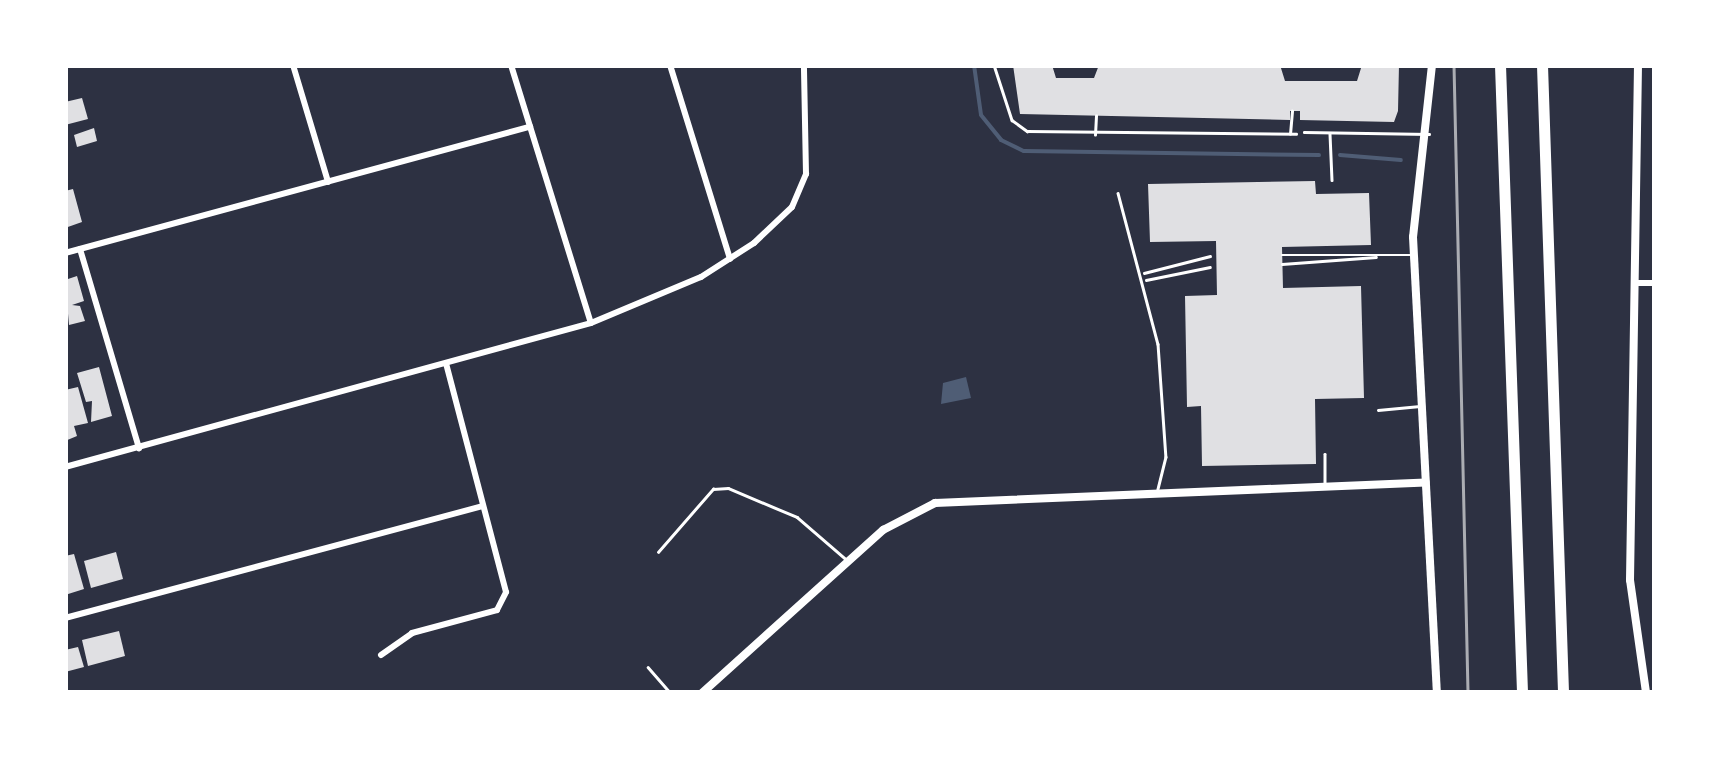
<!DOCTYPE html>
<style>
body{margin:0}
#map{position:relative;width:1720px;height:758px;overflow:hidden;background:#2d3142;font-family:"Noto Serif",serif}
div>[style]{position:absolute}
.water>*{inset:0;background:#4f5d75}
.stream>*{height:4px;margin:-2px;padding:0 2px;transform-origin:2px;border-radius:2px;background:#4f5d75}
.building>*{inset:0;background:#e0e0e3}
.path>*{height:2.5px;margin:-1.25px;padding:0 1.25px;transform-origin:1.25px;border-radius:1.25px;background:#fff}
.service>*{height:2.5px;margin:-1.25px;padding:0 1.25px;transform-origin:1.25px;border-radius:1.25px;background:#fff}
.minor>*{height:6px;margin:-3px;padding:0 3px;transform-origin:3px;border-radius:3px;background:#fff}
.tertiary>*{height:8px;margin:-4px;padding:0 4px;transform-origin:4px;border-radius:4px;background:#fff}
.motorway>*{height:11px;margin:-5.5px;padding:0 5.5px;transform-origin:5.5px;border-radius:5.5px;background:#fff}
.tram>*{height:2.5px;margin:-1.25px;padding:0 1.25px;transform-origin:1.25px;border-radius:1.25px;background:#abadb3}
span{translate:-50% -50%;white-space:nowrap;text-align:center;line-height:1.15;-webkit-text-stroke:8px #fff;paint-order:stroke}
.frame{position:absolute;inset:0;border:68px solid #fff;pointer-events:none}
</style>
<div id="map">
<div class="water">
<div style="clip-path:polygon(966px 377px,971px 398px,941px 404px,943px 383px)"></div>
</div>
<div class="stream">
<div style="left:974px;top:65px;width:50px;rotate:82deg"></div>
<div style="left:981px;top:115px;width:32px;rotate:51deg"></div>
<div style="left:1001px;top:140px;width:25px;rotate:26deg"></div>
<div style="left:1024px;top:151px;width:295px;rotate:0.8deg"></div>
<div style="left:1340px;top:155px;width:61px;rotate:4.7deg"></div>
</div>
<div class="building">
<div style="clip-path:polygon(1013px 65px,1052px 65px,1056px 78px,1094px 78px,1099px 65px,1280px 65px,1285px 81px,1357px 81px,1362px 65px,1399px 65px,1398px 111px,1394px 122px,1300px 120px,1300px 111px,1290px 111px,1290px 120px,1020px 114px)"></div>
<div style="clip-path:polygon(82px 98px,88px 119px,65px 125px,65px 102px)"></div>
<div style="clip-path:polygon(94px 128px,97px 141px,77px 147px,74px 135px)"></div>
<div style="clip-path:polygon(1315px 181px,1316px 194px,1369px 193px,1371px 245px,1282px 247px,1283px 288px,1361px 286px,1364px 398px,1315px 399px,1316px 464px,1202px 466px,1201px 406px,1187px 407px,1185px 296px,1217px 295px,1216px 241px,1150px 242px,1148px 184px)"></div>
<div style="clip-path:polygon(73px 189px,82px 222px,65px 228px,65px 191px)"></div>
<div style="clip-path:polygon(77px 276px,84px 301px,72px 305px,80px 306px,85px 321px,69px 325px,65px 280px)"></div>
<div style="clip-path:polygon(99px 367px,112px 416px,91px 422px,92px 401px,86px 402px,77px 373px)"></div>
<div style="clip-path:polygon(78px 387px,88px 423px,74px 426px,77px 436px,65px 441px,65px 390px)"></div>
<div style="clip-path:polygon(116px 552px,123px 579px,91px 588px,84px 561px)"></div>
<div style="clip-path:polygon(74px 554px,84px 589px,65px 595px,65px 556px)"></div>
<div style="clip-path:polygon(119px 631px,125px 656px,88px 666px,82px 640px)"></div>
<div style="clip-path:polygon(78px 647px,84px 667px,65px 672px,65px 650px)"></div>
</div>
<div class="path">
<div style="left:994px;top:65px;width:58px;rotate:71.9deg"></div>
<div style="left:1012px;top:120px;width:19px;rotate:36deg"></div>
<div style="left:1027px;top:131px;width:269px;rotate:0.6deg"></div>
<div style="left:1290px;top:134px;width:23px;rotate:-85deg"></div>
<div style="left:1095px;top:135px;width:19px;rotate:-87deg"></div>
</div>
<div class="service">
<div style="left:1304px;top:132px;width:125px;rotate:0.9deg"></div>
<div style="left:1330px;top:134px;width:46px;rotate:87.5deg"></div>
<div style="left:1118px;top:193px;width:156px;rotate:75.2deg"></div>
<div style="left:1158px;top:344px;width:113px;rotate:86deg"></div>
<div style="left:1166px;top:457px;width:33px;rotate:104deg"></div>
<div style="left:1282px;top:255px;width:129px"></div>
<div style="left:1282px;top:264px;width:94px;rotate:-4.3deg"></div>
<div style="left:1144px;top:273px;width:68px;rotate:-14.4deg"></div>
<div style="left:1146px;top:280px;width:65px;rotate:-11.5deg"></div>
<div style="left:1378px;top:410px;width:42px;rotate:-5.4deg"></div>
<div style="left:1325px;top:454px;width:30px;rotate:90deg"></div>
<div style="left:658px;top:552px;width:84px;rotate:-48.9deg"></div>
<div style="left:713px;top:489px;width:15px;rotate:-4deg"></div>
<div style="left:728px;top:488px;width:75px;rotate:22.8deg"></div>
<div style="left:797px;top:517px;width:66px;rotate:40.7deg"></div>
<div style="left:648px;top:667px;width:35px;rotate:49deg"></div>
</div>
<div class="minor">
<div style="left:293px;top:65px;width:122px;rotate:73.3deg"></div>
<div style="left:511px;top:65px;width:270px;rotate:72.8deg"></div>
<div style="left:670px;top:65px;width:203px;rotate:72.8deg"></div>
<div style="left:80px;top:249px;width:208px;rotate:73.5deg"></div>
<div style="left:65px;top:253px;width:482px;rotate:-15.2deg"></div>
<div style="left:1635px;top:283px;width:20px"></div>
<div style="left:65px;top:467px;width:545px;rotate:-15.31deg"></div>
<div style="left:591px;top:323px;width:119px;rotate:-22.7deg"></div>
<div style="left:701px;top:277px;width:63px;rotate:-32.7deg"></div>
<div style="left:754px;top:243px;width:52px;rotate:-43.5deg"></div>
<div style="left:792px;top:207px;width:36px;rotate:-67deg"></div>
<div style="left:806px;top:174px;width:109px;rotate:-91.1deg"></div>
<div style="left:65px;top:618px;width:432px;rotate:-15deg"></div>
<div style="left:381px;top:655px;width:38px;rotate:-35deg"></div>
<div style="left:412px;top:633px;width:88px;rotate:-15.1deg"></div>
<div style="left:497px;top:610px;width:20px;rotate:-63deg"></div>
<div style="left:506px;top:592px;width:236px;rotate:-104.7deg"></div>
<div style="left:921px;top:693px;width:29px"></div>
</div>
<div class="tertiary">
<div style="left:1432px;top:65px;width:173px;rotate:96.3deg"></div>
<div style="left:1413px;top:237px;width:457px;rotate:87deg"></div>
<div style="left:1638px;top:65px;width:515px;rotate:90.89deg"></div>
<div style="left:1630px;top:580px;width:114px;rotate:81.9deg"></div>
<div style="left:702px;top:693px;width:244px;rotate:-42deg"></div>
<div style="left:883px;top:530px;width:59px;rotate:-27.4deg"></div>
<div style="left:935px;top:503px;width:491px;rotate:-2.4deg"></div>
</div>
<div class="motorway">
<div style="left:1500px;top:65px;width:628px;rotate:87.99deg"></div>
<div style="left:1542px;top:65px;width:628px;rotate:88.08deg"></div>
</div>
<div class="tram">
<div style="left:1454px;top:65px;width:628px;rotate:88.72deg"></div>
</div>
<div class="frame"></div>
</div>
